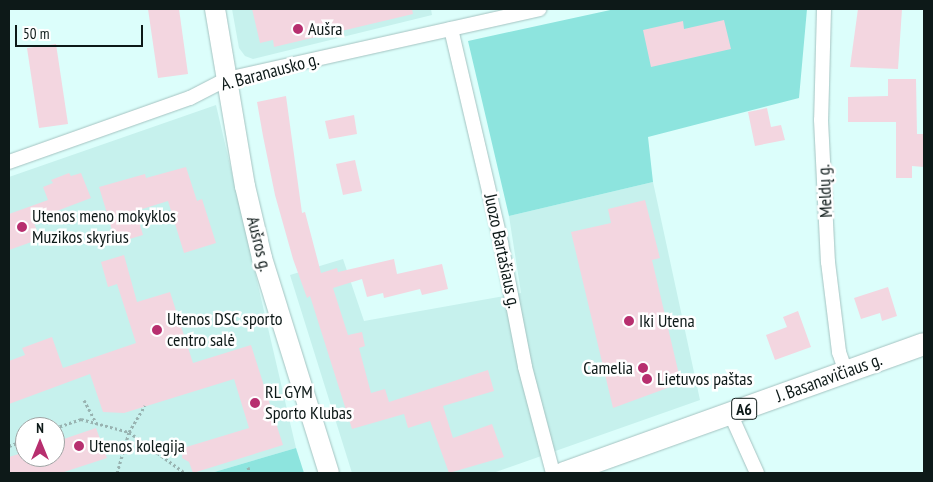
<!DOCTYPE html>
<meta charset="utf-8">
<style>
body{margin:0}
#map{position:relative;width:933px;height:482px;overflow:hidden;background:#dcfefb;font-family:"PT Sans Narrow",sans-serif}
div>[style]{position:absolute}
.built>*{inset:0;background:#c6f1ed}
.green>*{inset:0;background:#8de4de}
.building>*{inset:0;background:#f3d6e0}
.path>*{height:3px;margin-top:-1.5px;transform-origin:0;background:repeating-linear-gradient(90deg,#98b3b1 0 2.5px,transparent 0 5px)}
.roads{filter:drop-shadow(0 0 1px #a4c3c1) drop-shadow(0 0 1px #a4c3c1)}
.street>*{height:14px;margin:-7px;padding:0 7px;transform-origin:7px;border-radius:7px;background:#fff}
.secondary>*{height:20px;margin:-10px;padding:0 10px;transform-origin:10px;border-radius:10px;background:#fff}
.primary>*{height:22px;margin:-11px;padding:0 11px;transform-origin:11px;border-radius:11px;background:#fff}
.dots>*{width:14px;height:14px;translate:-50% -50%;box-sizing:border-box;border:2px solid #fff;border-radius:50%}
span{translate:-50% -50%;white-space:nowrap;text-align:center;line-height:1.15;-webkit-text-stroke:5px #fff;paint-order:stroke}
.shield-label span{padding:1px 4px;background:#fff;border:1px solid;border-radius:4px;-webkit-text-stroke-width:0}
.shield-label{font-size:16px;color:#0d1918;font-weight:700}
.poi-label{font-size:18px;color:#0d1918}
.left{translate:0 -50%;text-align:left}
.right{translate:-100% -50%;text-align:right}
.street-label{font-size:18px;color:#0d1918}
.frame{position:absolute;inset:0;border:10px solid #0d1918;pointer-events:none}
.north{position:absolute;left:15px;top:417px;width:50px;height:50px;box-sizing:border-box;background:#fff;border:1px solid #9ea3a3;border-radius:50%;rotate:0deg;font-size:14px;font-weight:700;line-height:20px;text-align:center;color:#0d1918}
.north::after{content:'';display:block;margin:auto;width:18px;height:22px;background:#b72f6f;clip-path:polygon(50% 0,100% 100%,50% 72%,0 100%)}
.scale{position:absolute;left:15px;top:25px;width:128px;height:22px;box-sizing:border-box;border:2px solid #0d1918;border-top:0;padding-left:6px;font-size:15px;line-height:18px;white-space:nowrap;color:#0d1918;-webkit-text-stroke:4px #fff;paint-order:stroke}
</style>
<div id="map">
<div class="built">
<div style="clip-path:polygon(232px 9px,431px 9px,432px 15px,253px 59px,245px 56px,239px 48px)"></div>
<div style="clip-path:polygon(evenodd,216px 105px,296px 448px,211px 473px,9px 473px,9px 177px,216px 105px,25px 427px,55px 427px,55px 457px,25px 457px,25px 427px)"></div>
<div style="clip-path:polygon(653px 182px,700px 400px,493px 473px,352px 473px,290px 275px,343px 259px,364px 321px,521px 293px,509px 216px)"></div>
</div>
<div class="green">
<div style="clip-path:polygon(615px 9px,807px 9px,799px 98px,648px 137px,653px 182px,509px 216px,468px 41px)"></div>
<div style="clip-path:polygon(296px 448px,304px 473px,211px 473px)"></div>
</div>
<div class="building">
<div style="clip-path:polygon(148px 9px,179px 9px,188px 74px,158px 78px)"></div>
<div style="clip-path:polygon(252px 9px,412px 9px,413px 14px,274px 47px,273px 40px,260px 43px)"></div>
<div style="clip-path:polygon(858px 9px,902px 9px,898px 69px,850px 67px)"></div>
<div style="clip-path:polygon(724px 20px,731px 49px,651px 67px,643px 30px,683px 21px,684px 29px)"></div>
<div style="clip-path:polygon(56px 44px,68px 124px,39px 128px,27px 48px)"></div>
<div style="clip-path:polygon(888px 79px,916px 79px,917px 134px,924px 134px,924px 167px,912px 166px,912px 178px,896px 178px,896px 122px,848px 122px,848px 97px,888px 96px)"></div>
<div style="clip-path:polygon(286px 96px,302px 213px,305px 212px,321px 273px,337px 268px,338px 272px,394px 259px,397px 274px,442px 264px,448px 289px,422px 295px,420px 289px,384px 298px,383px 293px,367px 297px,362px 279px,333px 288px,348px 335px,362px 332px,365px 346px,359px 348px,371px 393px,385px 389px,389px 402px,488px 370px,494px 391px,443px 406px,453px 438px,492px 424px,504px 457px,449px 473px,430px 421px,408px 428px,404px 414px,352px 429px,310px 296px,307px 298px,293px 259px,275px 195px,263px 136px,257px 102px)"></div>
<div style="clip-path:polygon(767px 108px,771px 127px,781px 125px,785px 140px,755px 146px,748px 112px)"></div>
<div style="clip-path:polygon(354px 115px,357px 134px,329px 139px,325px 121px)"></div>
<div style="clip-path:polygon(355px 160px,362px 191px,343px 195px,336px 164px)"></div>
<div style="clip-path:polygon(186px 167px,197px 201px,202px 199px,216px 243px,184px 253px,168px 201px,136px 211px,143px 235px,116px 243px,99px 187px,145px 174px,146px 178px)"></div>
<div style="clip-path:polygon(69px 173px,71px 176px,81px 173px,91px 198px,33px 220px,40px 239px,9px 250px,9px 214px,48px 200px,43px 187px,53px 183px,51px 180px)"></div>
<div style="clip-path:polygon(645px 200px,660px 258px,652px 260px,681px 383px,613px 408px,571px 232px,611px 223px,608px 209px)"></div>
<div style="clip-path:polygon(124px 255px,137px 302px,170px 292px,193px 363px,251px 345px,283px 445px,193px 473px,189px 462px,182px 458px,183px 448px,249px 428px,234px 379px,124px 413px,103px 412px,90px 374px,9px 404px,9px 361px,25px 355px,22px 348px,52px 337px,63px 368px,136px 343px,117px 284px,108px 287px,101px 262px)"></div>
<div style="clip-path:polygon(888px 287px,897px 316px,882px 321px,880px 313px,861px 319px,854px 298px)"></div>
<div style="clip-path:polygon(798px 311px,811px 347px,775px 360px,766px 335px,787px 327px,783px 317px)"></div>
<div style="clip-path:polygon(96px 428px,107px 458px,61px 473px,9px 473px,9px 457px,25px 452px,25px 457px,55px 457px,55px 442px)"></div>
</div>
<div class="path">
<div style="left:84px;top:400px;width:27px;rotate:62deg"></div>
<div style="left:55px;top:428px;width:28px;rotate:-19deg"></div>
<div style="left:81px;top:419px;width:50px;rotate:15.2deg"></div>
<div style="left:129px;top:432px;width:69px;rotate:36.2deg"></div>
<div style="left:9px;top:446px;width:17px;rotate:-21deg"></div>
<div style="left:248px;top:467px;width:6px;rotate:72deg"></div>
<div style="left:117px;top:473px;width:43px;rotate:-73.7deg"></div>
<div style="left:129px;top:432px;width:31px;rotate:-59deg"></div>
</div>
<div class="roads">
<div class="street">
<div style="left:824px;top:9px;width:111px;rotate:91.5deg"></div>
<div style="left:821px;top:120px;width:142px;rotate:87.2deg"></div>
<div style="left:828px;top:262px;width:91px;rotate:83deg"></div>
<div style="left:839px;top:352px;width:21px;rotate:71deg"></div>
<div style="left:451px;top:29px;width:220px;rotate:76.8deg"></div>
<div style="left:501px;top:243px;width:126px;rotate:79deg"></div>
<div style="left:525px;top:367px;width:110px;rotate:75.2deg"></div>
<div style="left:9px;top:162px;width:192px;rotate:-19.5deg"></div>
<div style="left:190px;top:98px;width:42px;rotate:-27.2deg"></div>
<div style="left:227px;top:79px;width:320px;rotate:-12.6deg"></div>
<div style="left:730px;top:413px;width:66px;rotate:65.8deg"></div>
</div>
<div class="secondary">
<div style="left:215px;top:9px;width:180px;rotate:80.4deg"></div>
<div style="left:245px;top:186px;width:74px;rotate:76.7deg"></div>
<div style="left:262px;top:258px;width:225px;rotate:72.7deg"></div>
</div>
<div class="primary">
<div style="left:564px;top:473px;width:382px;rotate:-19.7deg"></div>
</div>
</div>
<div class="dots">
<div style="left:298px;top:29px;background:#b72f6f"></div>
<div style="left:22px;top:227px;background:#b72f6f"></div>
<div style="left:629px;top:321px;background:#b72f6f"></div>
<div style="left:157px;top:330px;background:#b72f6f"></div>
<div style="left:643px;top:368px;background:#b72f6f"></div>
<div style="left:647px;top:379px;background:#b72f6f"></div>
<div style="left:255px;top:403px;background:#b72f6f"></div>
<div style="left:79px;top:446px;background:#b72f6f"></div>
</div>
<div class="shield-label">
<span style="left:744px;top:409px">A6</span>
</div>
<div class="poi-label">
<span class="left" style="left:308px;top:29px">Aušra</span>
<span class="left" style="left:32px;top:227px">Utenos meno mokyklos<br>Muzikos skyrius</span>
<span class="left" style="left:167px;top:330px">Utenos DSC sporto<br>centro salė</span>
<span class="left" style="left:639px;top:321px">Iki Utena</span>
<span class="right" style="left:633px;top:368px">Camelia</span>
<span class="left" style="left:657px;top:379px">Lietuvos paštas</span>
<span class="left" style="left:265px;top:403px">RL GYM<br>Sporto Klubas</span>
<span class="left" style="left:89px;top:446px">Utenos kolegija</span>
</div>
<div class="street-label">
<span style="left:270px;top:72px;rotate:-15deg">A. Baranausko g.</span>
<span style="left:825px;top:191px;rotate:-93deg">Meldų g.</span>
<span style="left:259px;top:244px;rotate:76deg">Aušros g.</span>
<span style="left:502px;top:251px;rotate:78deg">Juozo Bartašiaus g.</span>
<span style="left:829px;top:378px;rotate:-20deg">J. Basanavičiaus g.</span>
</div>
<div class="frame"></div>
<div class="north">N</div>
<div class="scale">50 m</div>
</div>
